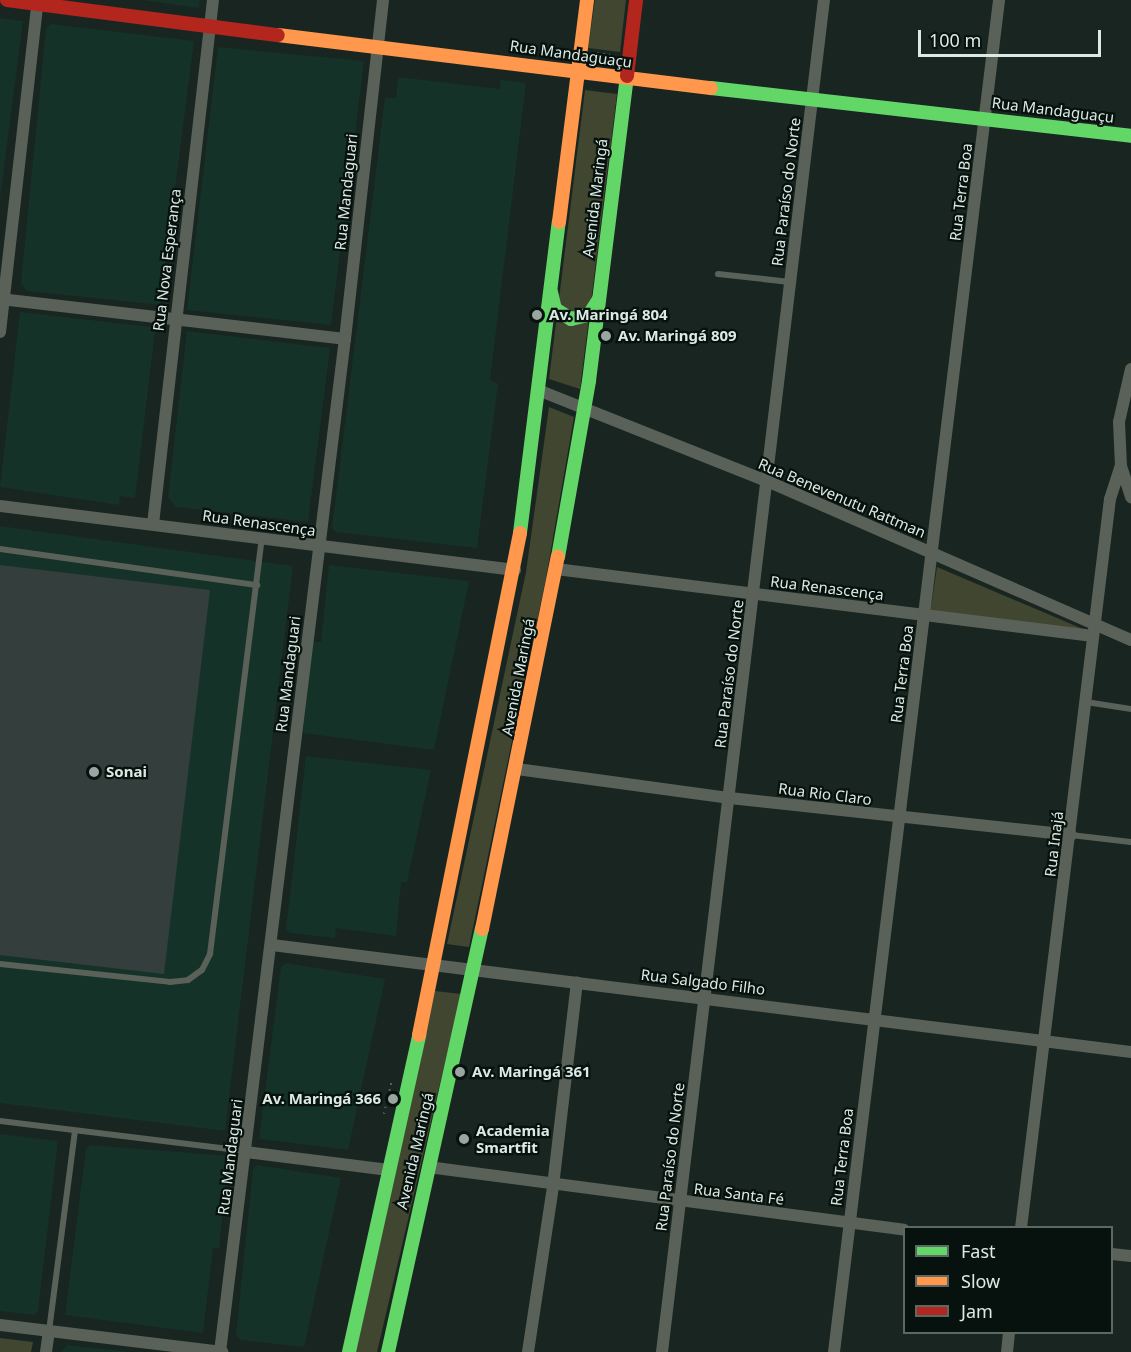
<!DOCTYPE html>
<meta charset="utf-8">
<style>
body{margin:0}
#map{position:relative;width:1131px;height:1352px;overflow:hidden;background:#192521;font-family:"Noto Sans",sans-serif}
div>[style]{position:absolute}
.built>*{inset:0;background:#153228}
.green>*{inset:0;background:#404630}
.building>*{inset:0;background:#343f3d}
.path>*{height:2px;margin-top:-1px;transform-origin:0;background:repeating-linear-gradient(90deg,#5a615c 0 1.5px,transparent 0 6px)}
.lane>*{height:6px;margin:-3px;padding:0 3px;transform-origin:3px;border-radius:3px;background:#596159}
.street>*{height:12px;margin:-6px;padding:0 6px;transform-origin:6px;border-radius:6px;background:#596159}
.fast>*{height:14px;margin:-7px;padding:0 7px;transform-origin:7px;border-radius:7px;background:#63d668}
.slow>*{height:14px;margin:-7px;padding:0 7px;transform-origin:7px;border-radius:7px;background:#ff974d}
.jam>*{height:14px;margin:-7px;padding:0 7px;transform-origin:7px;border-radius:7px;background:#b3261e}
.dots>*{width:16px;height:16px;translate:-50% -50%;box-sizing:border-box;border:3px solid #07110d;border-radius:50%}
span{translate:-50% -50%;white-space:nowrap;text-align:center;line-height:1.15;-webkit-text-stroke:4.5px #07110d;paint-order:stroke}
.street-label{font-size:15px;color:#dceae4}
.poi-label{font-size:15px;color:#dceae4;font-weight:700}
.left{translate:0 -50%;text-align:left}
.right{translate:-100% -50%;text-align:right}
.legend{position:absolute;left:903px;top:1226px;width:210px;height:108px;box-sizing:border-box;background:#07110d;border:2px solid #5c6863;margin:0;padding:8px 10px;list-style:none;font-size:18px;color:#dceae4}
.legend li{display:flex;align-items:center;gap:12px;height:30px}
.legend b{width:30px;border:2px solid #5c6863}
.scale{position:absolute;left:918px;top:30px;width:183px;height:27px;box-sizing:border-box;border:3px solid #dceae4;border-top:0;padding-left:8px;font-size:18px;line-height:21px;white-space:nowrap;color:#dceae4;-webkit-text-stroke:4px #07110d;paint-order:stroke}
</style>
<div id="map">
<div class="built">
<div style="clip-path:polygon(142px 0,200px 0,199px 8px)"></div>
<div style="clip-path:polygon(0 18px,23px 21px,0 199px)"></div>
<div style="clip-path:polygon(51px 24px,194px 41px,160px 305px,27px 291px,21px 283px,46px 28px)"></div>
<div style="clip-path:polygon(218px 47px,364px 61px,331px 325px,187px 310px)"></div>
<div style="clip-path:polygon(398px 77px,500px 89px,501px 80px,526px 83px,490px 380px,498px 384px,477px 548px,336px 532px,332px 528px,385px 98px,396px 98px)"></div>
<div style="clip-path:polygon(20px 312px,152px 327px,155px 331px,135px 498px,120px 496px,119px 505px,0 487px)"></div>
<div style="clip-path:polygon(187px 331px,330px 348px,308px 522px,176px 507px,168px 497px)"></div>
<div style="clip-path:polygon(0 526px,293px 566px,225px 1131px,0 1103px)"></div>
<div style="clip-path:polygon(329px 565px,469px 581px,434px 750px,303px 733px,313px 642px,321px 642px)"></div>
<div style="clip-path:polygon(306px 756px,431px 770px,407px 882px,401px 882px,396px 936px,336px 928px,335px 938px,290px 933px,286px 929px)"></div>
<div style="clip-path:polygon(286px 963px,385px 979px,348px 1150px,259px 1139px,281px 967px)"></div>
<div style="clip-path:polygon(0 1134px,58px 1141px,38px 1311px,34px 1315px,0 1311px)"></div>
<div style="clip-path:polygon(90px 1145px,229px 1156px,219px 1248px,213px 1248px,203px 1333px,65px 1315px,86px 1149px)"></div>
<div style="clip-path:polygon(257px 1165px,341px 1178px,304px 1347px,240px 1340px,236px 1335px,253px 1169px)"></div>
<div style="clip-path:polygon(67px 1345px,131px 1352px,61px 1352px)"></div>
</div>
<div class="green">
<div style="clip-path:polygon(595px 0,626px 0,620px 52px,588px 48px)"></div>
<div style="clip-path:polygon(585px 90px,617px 94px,580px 389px,549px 379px)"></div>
<div style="clip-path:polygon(549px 407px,574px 417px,546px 578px,469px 947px,447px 944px,526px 572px)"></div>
<div style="clip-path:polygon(937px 567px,1090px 632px,930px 614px)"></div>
<div style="clip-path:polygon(435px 991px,461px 994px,377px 1352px,356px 1352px)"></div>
<div style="clip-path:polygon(0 1338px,33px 1342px,31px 1352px,0 1352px)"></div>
</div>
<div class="building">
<div style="clip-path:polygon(0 565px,210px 590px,164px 974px,0 955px)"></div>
</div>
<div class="path">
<div style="left:597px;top:53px;width:18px;rotate:9deg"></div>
<div style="left:384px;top:1114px;width:32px;rotate:-77deg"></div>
</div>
<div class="lane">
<div style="left:718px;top:274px;width:72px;rotate:6.3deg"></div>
<div style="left:0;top:549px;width:260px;rotate:8deg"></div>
<div style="left:1086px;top:702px;width:46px;rotate:8.8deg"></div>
<div style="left:1071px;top:835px;width:60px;rotate:6.7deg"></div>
<div style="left:0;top:964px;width:171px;rotate:6deg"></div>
<div style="left:170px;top:982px;width:18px;rotate:-6deg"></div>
<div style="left:188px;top:980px;width:17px;rotate:-36deg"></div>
<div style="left:202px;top:970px;width:18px;rotate:-63deg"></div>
<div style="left:210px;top:954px;width:418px;rotate:-82.9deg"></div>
<div style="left:0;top:1121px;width:247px;rotate:7deg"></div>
<div style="left:49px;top:1331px;width:202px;rotate:-82.6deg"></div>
</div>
<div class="street">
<div style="left:0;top:299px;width:347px;rotate:6.6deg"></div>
<div style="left:0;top:332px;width:334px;rotate:-83.5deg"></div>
<div style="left:1131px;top:369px;width:54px;rotate:102.8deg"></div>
<div style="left:1119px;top:422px;width:44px;rotate:87.4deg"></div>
<div style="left:1121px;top:466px;width:33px;rotate:72deg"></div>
<div style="left:538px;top:390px;width:246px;rotate:21.7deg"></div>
<div style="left:767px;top:481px;width:397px;rotate:23.6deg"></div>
<div style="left:0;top:506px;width:519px;rotate:7.08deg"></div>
<div style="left:153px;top:524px;width:527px;rotate:-83.47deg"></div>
<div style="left:556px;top:569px;width:541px;rotate:7.11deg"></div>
<div style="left:517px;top:769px;width:215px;rotate:7.8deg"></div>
<div style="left:730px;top:798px;width:343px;rotate:6.2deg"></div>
<div style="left:272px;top:945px;width:866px;rotate:7.1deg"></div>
<div style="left:246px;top:1152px;width:144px;rotate:7.2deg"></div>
<div style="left:428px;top:1167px;width:480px;rotate:7.5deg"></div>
<div style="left:1021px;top:1228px;width:734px;rotate:-83.04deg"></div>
<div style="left:1110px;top:499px;width:35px;rotate:-72deg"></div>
<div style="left:1112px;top:1254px;width:19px;rotate:6deg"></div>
<div style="left:0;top:1325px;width:224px;rotate:6.9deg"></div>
<div style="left:46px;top:1352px;width:21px;rotate:-82deg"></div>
<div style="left:220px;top:1352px;width:1021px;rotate:-82.97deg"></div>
<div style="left:345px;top:339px;width:341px;rotate:-83.6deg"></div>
<div style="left:528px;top:1352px;width:168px;rotate:-81.4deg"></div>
<div style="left:553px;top:1186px;width:205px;rotate:-83.3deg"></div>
<div style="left:662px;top:1352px;width:1362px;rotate:-83.17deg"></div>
<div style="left:834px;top:1352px;width:1362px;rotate:-83.04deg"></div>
<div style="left:1007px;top:1352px;width:20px;rotate:-84deg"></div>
</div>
<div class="fast">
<div style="left:711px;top:88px;width:423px;rotate:6.5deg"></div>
<div style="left:551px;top:292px;width:17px;rotate:77deg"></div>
<div style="left:555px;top:309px;width:19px;rotate:32deg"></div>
<div style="left:571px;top:319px;width:18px;rotate:-13deg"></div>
<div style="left:589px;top:315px;width:19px;rotate:-58deg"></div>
<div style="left:520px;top:533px;width:313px;rotate:-82.9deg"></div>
<div style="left:558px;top:557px;width:179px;rotate:-80deg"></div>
<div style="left:589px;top:381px;width:307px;rotate:-82.9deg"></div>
<div style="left:349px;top:1352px;width:325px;rotate:-77.5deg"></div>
<div style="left:388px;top:1352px;width:433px;rotate:-77.5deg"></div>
</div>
<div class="slow">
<div style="left:278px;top:35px;width:436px;rotate:7deg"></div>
<div style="left:559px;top:222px;width:224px;rotate:-82.8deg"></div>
<div style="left:482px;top:929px;width:380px;rotate:-78.5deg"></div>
<div style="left:419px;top:1035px;width:512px;rotate:-78.62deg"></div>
</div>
<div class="jam">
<div style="left:7px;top:0;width:273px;rotate:7.4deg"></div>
<div style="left:627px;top:76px;width:77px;rotate:-83.2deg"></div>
</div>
<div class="dots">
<div style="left:537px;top:315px;background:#98a5a0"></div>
<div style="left:606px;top:336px;background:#98a5a0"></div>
<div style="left:94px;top:772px;background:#98a5a0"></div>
<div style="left:460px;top:1072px;background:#98a5a0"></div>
<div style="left:393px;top:1099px;background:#98a5a0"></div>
<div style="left:464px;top:1139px;background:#98a5a0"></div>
</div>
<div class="street-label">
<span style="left:571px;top:54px;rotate:8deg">Rua Mandaguaçu</span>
<span style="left:1053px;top:110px;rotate:7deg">Rua Mandaguaçu</span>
<span style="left:346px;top:192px;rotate:-84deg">Rua Mandaguari</span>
<span style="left:786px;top:192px;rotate:-83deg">Rua Paraíso do Norte</span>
<span style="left:961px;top:192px;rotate:-83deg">Rua Terra Boa</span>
<span style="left:595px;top:198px;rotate:-83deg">Avenida Maringá</span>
<span style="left:167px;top:260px;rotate:-83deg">Rua Nova Esperança</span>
<span style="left:842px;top:498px;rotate:23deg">Rua Benevenutu Rattman</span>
<span style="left:259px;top:523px;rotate:8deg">Rua Renascença</span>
<span style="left:827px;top:588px;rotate:7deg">Rua Renascença</span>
<span style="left:288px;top:674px;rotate:-83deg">Rua Mandaguari</span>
<span style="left:729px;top:674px;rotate:-83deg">Rua Paraíso do Norte</span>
<span style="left:902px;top:674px;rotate:-83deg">Rua Terra Boa</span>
<span style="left:518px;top:677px;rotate:-79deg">Avenida Maringá</span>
<span style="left:825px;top:794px;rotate:7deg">Rua Rio Claro</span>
<span style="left:1054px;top:844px;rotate:-83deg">Rua Inajá</span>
<span style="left:703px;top:982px;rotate:7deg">Rua Salgado Filho</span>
<span style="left:415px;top:1151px;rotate:-77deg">Avenida Maringá</span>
<span style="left:230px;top:1157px;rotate:-83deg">Rua Mandaguari</span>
<span style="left:670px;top:1157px;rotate:-83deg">Rua Paraíso do Norte</span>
<span style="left:842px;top:1157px;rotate:-83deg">Rua Terra Boa</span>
<span style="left:739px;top:1194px;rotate:7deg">Rua Santa Fé</span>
</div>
<div class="poi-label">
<span class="left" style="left:549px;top:315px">Av. Maringá 804</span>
<span class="left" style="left:618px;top:336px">Av. Maringá 809</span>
<span class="left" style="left:106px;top:772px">Sonai</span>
<span class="left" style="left:472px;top:1072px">Av. Maringá 361</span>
<span class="right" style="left:381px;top:1099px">Av. Maringá 366</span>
<span class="left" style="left:476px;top:1139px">Academia<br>Smartfit</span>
</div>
<ul class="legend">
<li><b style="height:8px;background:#63d668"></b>Fast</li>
<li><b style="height:8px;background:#ff974d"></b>Slow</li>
<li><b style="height:8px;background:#b3261e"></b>Jam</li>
</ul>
<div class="scale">100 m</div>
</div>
